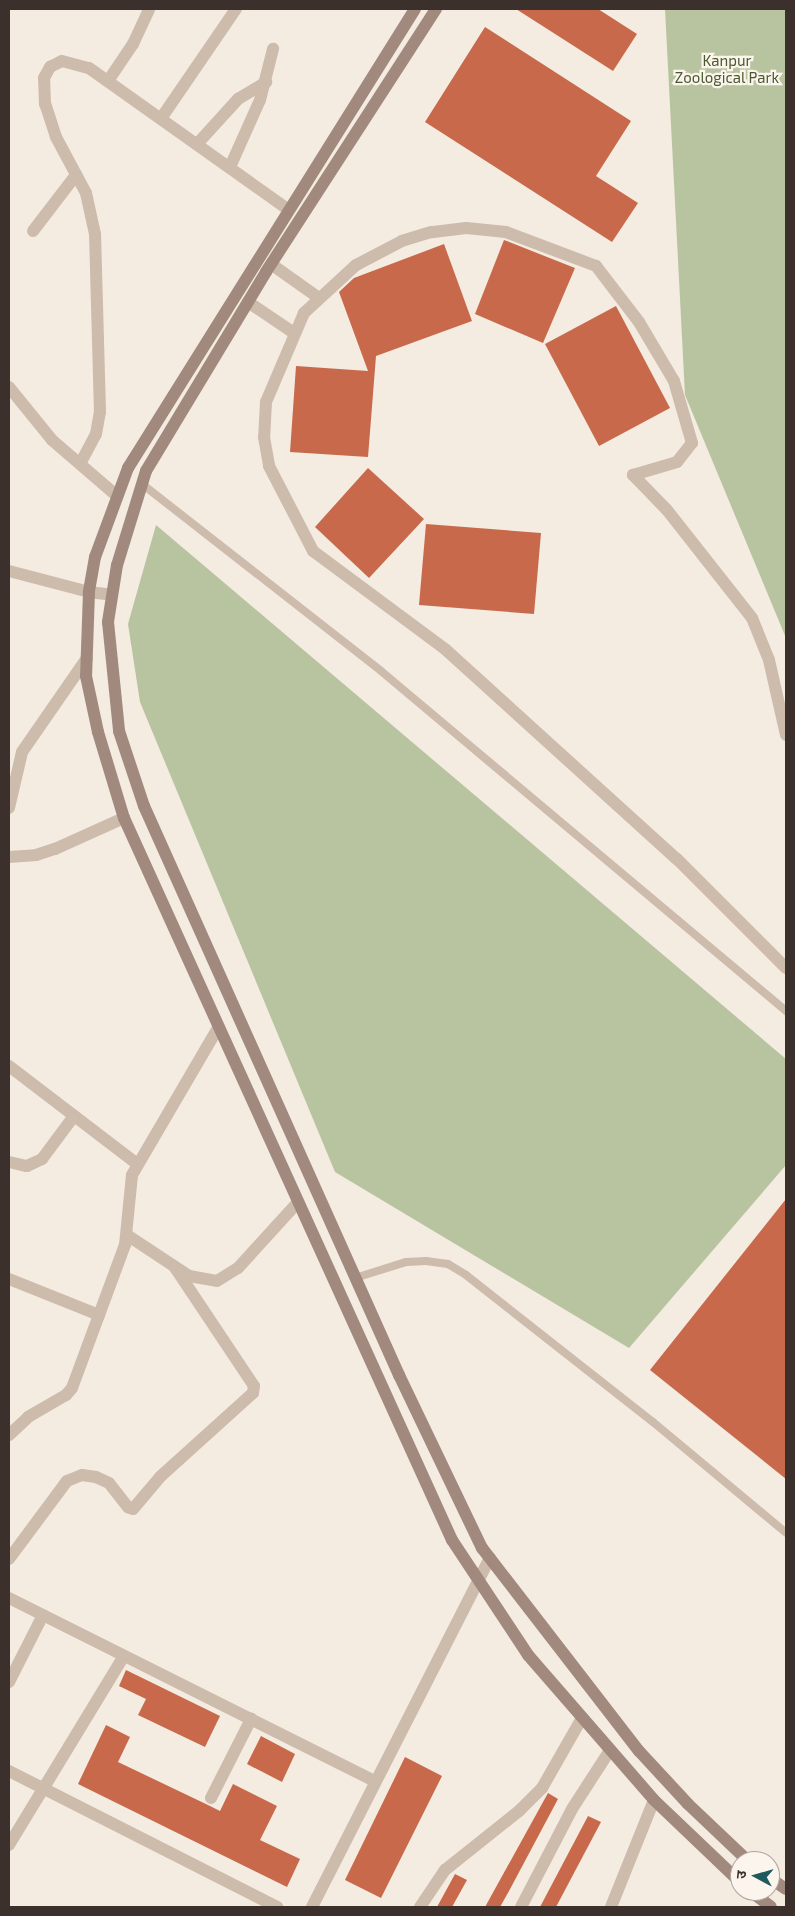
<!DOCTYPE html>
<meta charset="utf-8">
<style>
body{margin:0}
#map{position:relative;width:795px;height:1916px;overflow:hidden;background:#f4ebe1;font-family:"Exo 2","Noto Sans Devanagari",sans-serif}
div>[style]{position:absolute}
.green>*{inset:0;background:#b8c4a0}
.building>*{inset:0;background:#c8694b}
.service>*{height:8px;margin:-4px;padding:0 4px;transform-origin:4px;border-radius:4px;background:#cdbbac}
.minor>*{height:12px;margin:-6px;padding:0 6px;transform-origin:6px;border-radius:6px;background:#cdbbac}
.secondary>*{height:12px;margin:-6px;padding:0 6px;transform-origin:6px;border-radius:6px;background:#a18a7d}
span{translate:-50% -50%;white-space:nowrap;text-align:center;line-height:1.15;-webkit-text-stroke:4.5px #fbf5ee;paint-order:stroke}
.park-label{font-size:15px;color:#4a5a2e}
.frame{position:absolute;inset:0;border:10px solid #3b302b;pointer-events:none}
.north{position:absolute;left:730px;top:1851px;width:50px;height:50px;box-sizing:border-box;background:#fbf5ee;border:1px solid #aea6a0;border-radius:50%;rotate:276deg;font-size:14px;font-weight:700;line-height:20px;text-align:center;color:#3b302b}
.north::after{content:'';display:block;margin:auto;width:18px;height:22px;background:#1f5a5e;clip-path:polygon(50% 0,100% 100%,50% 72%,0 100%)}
</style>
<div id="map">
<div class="green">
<div style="clip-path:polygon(665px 9px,786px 9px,786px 638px,685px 395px)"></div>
<div style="clip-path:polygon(156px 525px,786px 1059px,786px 1165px,629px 1348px,335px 1172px,140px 702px,128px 624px)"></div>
</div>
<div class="building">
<div style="clip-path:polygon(516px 9px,598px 9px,637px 34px,613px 71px)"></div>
<div style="clip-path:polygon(485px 27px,631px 121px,596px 176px,638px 203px,612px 242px,425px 122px)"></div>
<div style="clip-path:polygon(504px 240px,575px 268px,543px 343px,475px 314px)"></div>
<div style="clip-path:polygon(444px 244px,472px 321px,376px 356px,368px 457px,290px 452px,296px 366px,368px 371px,339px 292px,354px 278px)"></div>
<div style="clip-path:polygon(616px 306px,670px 408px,599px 446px,545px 344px)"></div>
<div style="clip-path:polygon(368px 468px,424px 519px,369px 578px,315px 527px)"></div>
<div style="clip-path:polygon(426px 524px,541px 533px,534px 614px,419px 605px)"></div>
<div style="clip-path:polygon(786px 1199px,786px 1479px,650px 1370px)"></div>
<div style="clip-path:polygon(126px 1670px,220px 1716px,205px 1747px,138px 1715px,146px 1699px,119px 1686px)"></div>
<div style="clip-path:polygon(106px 1725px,130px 1737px,118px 1762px,208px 1805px,220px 1811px,233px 1784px,277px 1806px,260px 1840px,300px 1859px,287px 1887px,78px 1784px)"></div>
<div style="clip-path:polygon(261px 1736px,295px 1754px,282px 1782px,247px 1764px)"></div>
<div style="clip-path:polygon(405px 1757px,442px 1776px,381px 1898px,345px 1880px)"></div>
<div style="clip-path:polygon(548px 1793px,558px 1799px,509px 1891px,500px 1907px,485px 1907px)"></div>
<div style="clip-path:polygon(588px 1816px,601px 1822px,556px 1907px,540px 1907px)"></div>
<div style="clip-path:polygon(455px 1874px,467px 1880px,452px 1907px,437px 1907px)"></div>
</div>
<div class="service">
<div style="left:142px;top:484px;width:303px;rotate:38deg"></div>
<div style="left:381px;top:671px;width:529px;rotate:40.01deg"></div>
<div style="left:355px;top:1278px;width:53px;rotate:-17.4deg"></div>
<div style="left:406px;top:1262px;width:20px;rotate:-3deg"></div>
<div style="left:426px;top:1261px;width:22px;rotate:8deg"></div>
<div style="left:448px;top:1264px;width:21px;rotate:31deg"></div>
<div style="left:466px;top:1275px;width:238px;rotate:38.2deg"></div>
<div style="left:653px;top:1422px;width:173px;rotate:39.8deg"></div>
</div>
<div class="minor">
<div style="left:108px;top:81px;width:45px;rotate:-56deg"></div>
<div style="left:133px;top:44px;width:38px;rotate:-65deg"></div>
<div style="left:162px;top:117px;width:131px;rotate:-55.6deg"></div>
<div style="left:198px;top:143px;width:59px;rotate:-47.7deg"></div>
<div style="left:238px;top:99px;width:33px;rotate:-31deg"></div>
<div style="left:230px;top:167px;width:73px;rotate:-65.9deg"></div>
<div style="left:260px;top:100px;width:53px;rotate:-75.7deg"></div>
<div style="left:33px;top:231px;width:71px;rotate:-52.5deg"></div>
<div style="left:271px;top:264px;width:59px;rotate:35.3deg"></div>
<div style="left:248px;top:302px;width:55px;rotate:34deg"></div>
<div style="left:9px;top:387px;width:68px;rotate:50.9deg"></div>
<div style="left:52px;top:440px;width:86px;rotate:40.7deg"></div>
<div style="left:80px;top:464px;width:34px;rotate:-62deg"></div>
<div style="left:96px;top:434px;width:22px;rotate:-80deg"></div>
<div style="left:100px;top:412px;width:178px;rotate:-91.6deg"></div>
<div style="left:95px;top:234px;width:42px;rotate:-102.4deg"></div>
<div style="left:86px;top:193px;width:64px;rotate:-118.2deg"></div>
<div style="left:56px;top:137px;width:35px;rotate:-108deg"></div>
<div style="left:45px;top:104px;width:26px;rotate:-92deg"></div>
<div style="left:44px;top:78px;width:13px;rotate:-61deg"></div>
<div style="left:50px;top:67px;width:13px;rotate:-27deg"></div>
<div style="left:62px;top:61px;width:28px;rotate:15deg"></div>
<div style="left:89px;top:68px;width:245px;rotate:35.4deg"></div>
<div style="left:9px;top:571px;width:83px;rotate:14.7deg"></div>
<div style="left:89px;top:592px;width:23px;rotate:7deg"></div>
<div style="left:786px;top:735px;width:77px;rotate:-102.8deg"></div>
<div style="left:769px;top:660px;width:45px;rotate:-112deg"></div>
<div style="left:752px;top:618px;width:137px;rotate:-128.2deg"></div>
<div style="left:667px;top:510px;width:49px;rotate:-134.2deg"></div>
<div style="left:633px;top:475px;width:46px;rotate:-16.5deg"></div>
<div style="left:677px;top:462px;width:24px;rotate:-52deg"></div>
<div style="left:692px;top:443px;width:65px;rotate:-106.2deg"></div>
<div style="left:674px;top:381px;width:69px;rotate:-120.7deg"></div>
<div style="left:639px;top:322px;width:71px;rotate:-127.5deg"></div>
<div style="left:596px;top:266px;width:96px;rotate:-159.3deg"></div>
<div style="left:506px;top:232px;width:40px;rotate:-174.3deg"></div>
<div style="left:466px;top:228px;width:35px;rotate:173deg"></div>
<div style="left:431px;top:232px;width:30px;rotate:163deg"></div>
<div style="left:402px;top:241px;width:52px;rotate:152.4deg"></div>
<div style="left:356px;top:265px;width:71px;rotate:137.3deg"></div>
<div style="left:304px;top:313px;width:97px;rotate:113.1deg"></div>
<div style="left:266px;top:402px;width:35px;rotate:93deg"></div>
<div style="left:264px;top:437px;width:29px;rotate:80deg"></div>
<div style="left:269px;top:466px;width:96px;rotate:62.6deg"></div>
<div style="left:313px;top:551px;width:164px;rotate:36.6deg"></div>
<div style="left:445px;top:649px;width:313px;rotate:42.2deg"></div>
<div style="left:677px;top:859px;width:154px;rotate:45deg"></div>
<div style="left:9px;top:808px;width:57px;rotate:-76.9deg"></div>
<div style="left:22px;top:752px;width:114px;rotate:-55.3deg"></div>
<div style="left:9px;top:857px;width:27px;rotate:-4deg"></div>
<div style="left:36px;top:855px;width:20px;rotate:-18deg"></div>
<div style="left:55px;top:849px;width:76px;rotate:-24.2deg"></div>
<div style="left:9px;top:1066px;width:161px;rotate:37.4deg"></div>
<div style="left:9px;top:1162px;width:18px;rotate:13deg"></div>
<div style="left:27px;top:1166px;width:17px;rotate:-25deg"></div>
<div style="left:42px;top:1159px;width:54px;rotate:-53.3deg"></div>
<div style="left:127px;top:1235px;width:74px;rotate:33.5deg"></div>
<div style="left:189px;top:1276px;width:28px;rotate:10deg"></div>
<div style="left:217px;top:1281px;width:25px;rotate:-32deg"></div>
<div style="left:238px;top:1268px;width:89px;rotate:-47.7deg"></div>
<div style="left:9px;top:1279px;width:97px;rotate:21.8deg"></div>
<div style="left:9px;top:1435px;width:26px;rotate:-43deg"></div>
<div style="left:28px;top:1417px;width:44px;rotate:-30.1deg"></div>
<div style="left:66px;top:1395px;width:9px;rotate:-49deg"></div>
<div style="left:72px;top:1388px;width:153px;rotate:-69.7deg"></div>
<div style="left:125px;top:1245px;width:70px;rotate:-84.3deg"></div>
<div style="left:132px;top:1175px;width:170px;rotate:-59.7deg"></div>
<div style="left:9px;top:1559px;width:97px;rotate:-53.4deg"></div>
<div style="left:67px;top:1481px;width:16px;rotate:-22deg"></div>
<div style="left:82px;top:1475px;width:14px;rotate:8deg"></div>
<div style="left:96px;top:1477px;width:14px;rotate:25deg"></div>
<div style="left:109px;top:1483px;width:31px;rotate:52deg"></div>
<div style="left:128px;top:1507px;width:5px;rotate:22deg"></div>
<div style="left:133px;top:1509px;width:43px;rotate:-49.7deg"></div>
<div style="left:161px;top:1476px;width:124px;rotate:-42.1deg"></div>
<div style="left:253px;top:1393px;width:7px;rotate:-82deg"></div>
<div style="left:254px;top:1386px;width:144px;rotate:-123.7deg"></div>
<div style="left:9px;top:1598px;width:409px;rotate:26.6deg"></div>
<div style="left:9px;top:1682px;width:75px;rotate:-63.1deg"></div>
<div style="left:9px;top:1771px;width:301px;rotate:26.9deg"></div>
<div style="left:211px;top:1798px;width:89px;rotate:-63.1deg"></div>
<div style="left:9px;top:1845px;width:221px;rotate:-58.7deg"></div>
<div style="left:312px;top:1907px;width:392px;rotate:-63deg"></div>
<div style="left:420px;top:1907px;width:45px;rotate:-56deg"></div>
<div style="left:445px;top:1870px;width:95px;rotate:-38.6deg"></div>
<div style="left:519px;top:1811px;width:33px;rotate:-45deg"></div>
<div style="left:542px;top:1788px;width:81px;rotate:-60.3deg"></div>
<div style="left:521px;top:1907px;width:110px;rotate:-62.5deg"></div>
<div style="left:572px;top:1809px;width:70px;rotate:-57.2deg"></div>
<div style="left:611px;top:1907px;width:115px;rotate:-68.1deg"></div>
</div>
<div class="secondary">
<div style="left:415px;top:9px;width:541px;rotate:122.02deg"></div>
<div style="left:128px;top:468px;width:95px;rotate:110.3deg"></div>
<div style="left:95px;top:557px;width:36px;rotate:100deg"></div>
<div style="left:89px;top:592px;width:84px;rotate:92deg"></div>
<div style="left:86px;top:676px;width:57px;rotate:77.9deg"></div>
<div style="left:98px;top:732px;width:90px;rotate:73.2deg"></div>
<div style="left:124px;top:818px;width:793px;rotate:65.57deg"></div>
<div style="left:452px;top:1540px;width:138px;rotate:56.5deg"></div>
<div style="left:528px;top:1655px;width:192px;rotate:49deg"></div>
<div style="left:654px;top:1800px;width:119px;rotate:43.6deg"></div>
<div style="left:436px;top:9px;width:313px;rotate:122.9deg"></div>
<div style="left:266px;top:272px;width:232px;rotate:121.1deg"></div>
<div style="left:146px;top:471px;width:98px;rotate:107.1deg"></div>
<div style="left:117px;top:565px;width:58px;rotate:99deg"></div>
<div style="left:108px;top:622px;width:110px;rotate:84.2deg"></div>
<div style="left:119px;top:731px;width:79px;rotate:71.6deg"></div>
<div style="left:144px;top:806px;width:624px;rotate:65.86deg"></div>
<div style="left:399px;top:1375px;width:192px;rotate:64.4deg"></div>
<div style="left:482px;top:1548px;width:257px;rotate:52.3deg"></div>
<div style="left:639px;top:1751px;width:72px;rotate:47.2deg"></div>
<div style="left:688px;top:1804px;width:83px;rotate:43.5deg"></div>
<div style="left:770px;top:1878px;width:19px;rotate:35deg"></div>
<div style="left:750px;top:1891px;width:26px;rotate:37deg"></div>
</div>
<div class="park-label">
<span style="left:727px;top:69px">Kanpur<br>Zoological Park</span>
</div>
<div class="frame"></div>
<div class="north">उ</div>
</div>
